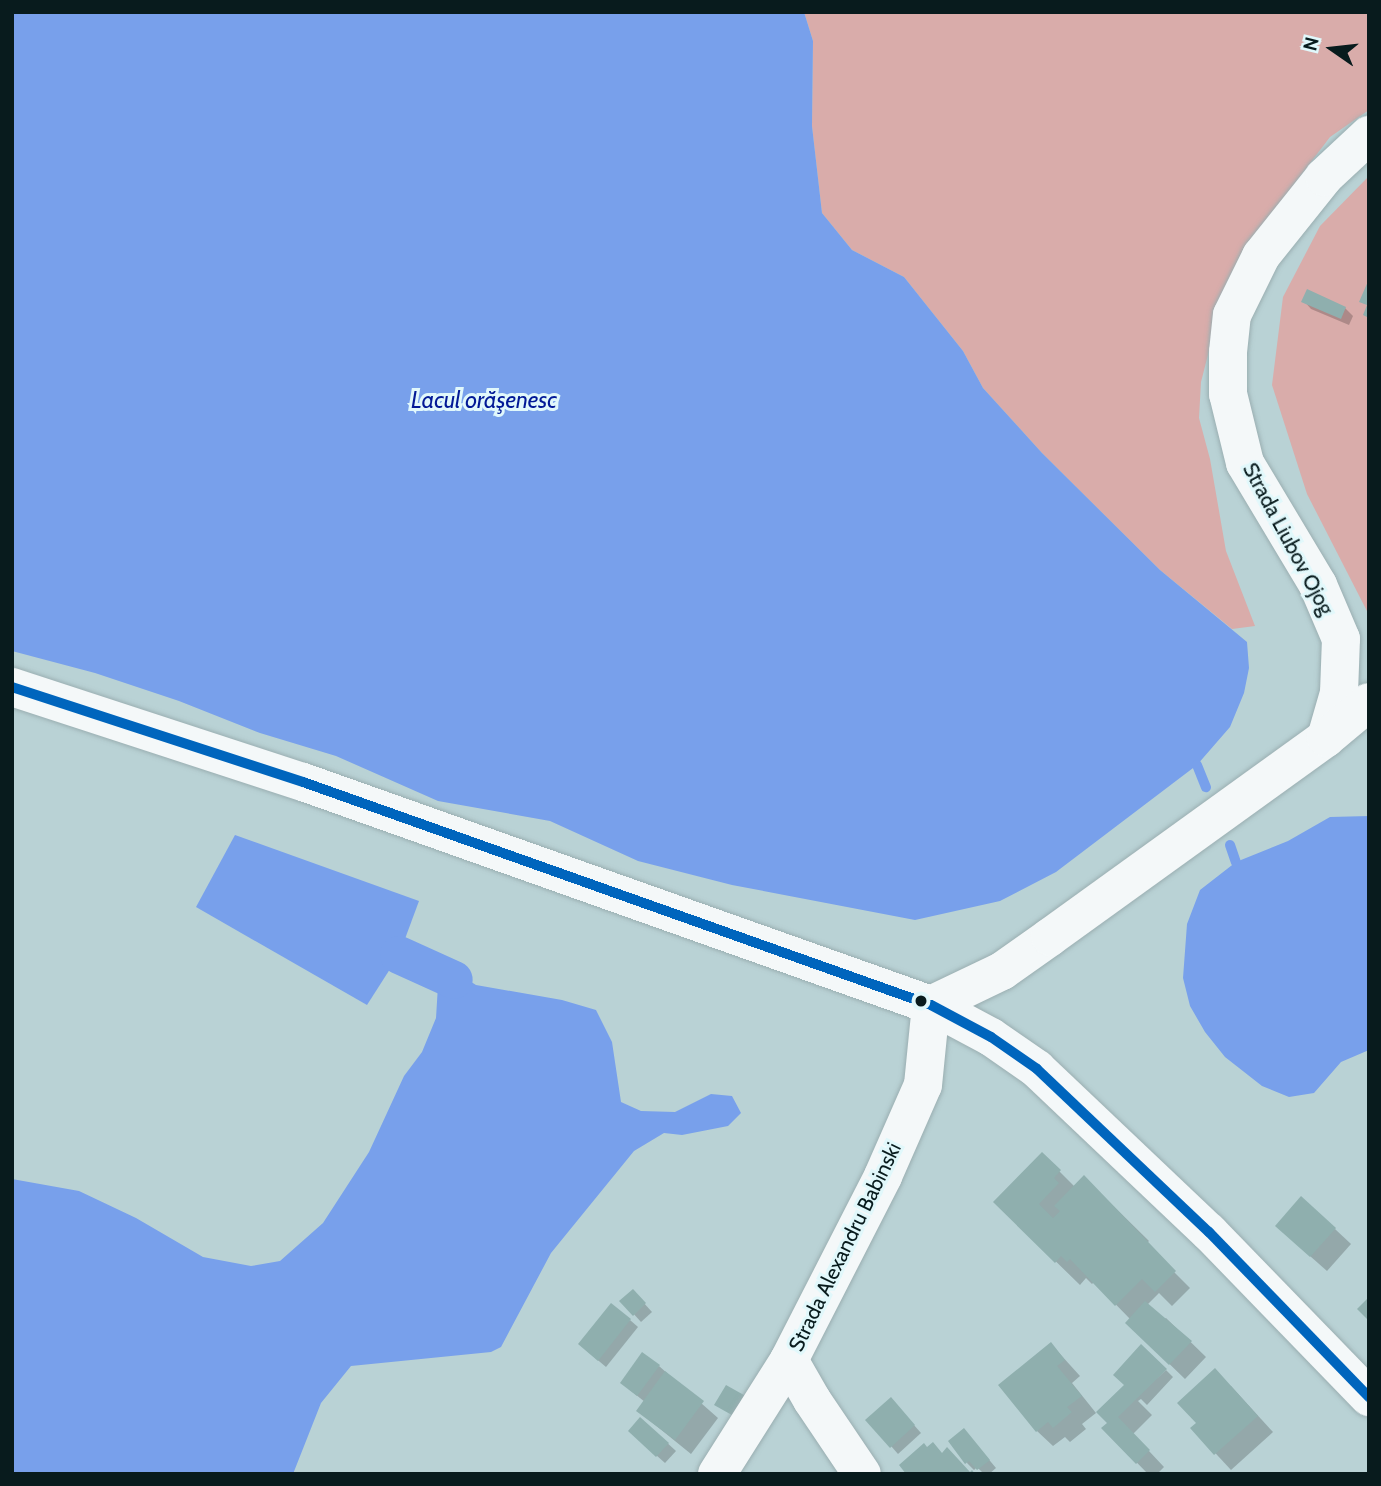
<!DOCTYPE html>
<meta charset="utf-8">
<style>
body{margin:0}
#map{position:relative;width:1381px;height:1486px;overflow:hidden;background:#b9d2d5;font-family:Cabin,sans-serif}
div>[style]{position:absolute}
.green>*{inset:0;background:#d9acaa}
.water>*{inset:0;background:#78a0eb}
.shadow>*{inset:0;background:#0003}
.stream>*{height:10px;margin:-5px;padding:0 5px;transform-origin:5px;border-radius:5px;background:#78a0eb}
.canal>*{height:38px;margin:-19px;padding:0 19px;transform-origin:19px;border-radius:19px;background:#78a0eb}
.building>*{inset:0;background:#8fafae}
.roads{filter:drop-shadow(0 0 2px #9aaeb1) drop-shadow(0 0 2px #9aaeb1)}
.minor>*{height:38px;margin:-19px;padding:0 19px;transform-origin:19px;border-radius:19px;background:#f4f8f9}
.bus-1>*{height:10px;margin:-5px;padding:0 5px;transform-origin:5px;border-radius:5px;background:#0065bd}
.dots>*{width:19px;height:19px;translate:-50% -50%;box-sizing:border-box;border:4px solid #e1f8fb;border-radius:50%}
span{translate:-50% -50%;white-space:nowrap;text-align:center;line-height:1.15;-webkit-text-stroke:6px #e1f8fb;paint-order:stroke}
.street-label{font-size:21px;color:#081b1d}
.water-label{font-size:23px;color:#021996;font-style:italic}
.frame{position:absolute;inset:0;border:14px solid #081b1d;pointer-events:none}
.north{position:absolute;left:1297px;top:14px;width:70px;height:70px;-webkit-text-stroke:5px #e1f8fb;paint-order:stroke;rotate:284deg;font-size:19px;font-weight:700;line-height:28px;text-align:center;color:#081b1d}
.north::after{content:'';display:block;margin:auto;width:24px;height:32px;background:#081b1d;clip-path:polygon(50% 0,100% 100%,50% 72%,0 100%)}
</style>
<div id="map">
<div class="green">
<div style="clip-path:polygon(804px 12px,1369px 12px,1369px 110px,1330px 137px,1295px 183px,1211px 343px,1201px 382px,1199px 418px,1210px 459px,1226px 551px,1255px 626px,1232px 629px,1160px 570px,1042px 453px,983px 388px,963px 351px,904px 277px,852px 250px,822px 213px,812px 126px,813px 41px)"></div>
<div style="clip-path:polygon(1369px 176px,1369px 615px,1307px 494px,1272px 385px,1283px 297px,1320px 226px)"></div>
</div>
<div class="water">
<div style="clip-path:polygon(12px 12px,804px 12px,813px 41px,812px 126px,822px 213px,852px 250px,904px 277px,963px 351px,983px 388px,1042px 453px,1160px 570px,1247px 642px,1249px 668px,1244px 693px,1230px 727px,1197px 765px,1056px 872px,1000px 901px,915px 920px,732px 885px,638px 861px,550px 821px,438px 801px,336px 756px,260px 733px,179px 701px,95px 673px,12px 651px)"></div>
<div style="clip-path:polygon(1369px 816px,1369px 1050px,1341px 1062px,1314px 1093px,1289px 1097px,1262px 1086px,1225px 1057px,1205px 1032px,1190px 1006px,1183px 978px,1187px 924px,1200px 890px,1236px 862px,1288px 841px,1330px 817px)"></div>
<div style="clip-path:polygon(235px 835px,419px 901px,399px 955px,367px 1005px,196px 907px)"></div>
<div style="clip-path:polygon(449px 968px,476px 985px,562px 1000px,596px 1010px,612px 1042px,621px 1102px,641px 1111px,675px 1112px,711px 1094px,732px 1096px,741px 1113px,728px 1126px,682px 1135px,664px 1133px,634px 1151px,551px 1253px,501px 1347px,491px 1352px,351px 1366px,321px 1403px,293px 1474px,12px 1474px,12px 1179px,79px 1191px,136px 1218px,203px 1257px,251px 1266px,280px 1261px,323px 1223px,369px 1152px,404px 1076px,422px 1052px,436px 1018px,439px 969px)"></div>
</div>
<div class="shadow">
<div style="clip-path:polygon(1304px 301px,1345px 308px,1353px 316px,1349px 325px,1311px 309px)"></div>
<div style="clip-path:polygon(1042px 1154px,1075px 1187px,1084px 1177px,1149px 1241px,1146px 1244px,1190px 1288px,1172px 1306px,1159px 1293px,1147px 1305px,1163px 1320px,1166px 1318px,1206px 1357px,1185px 1379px,1127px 1323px,1130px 1319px,1094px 1282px,1092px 1284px,1086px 1278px,1080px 1285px,995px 1202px)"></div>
<div style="clip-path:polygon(1335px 1229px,1351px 1244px,1327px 1271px,1293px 1241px)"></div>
<div style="clip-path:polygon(633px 1291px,652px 1312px,641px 1322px,622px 1301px)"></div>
<div style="clip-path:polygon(630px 1320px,638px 1327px,606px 1367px,587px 1351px)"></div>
<div style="clip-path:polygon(1051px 1344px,1080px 1376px,1072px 1383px,1096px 1413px,1082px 1424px,1086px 1429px,1070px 1442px,1065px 1437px,1053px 1446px,1037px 1431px)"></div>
<div style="clip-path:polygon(659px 1366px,718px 1418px,691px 1454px,638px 1411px,645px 1402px,630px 1390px)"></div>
<div style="clip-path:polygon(1166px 1370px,1173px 1377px,1147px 1405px,1141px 1399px,1138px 1401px,1152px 1415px,1133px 1434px,1164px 1467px,1157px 1474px,1148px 1474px,1103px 1428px)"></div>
<div style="clip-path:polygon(1231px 1386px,1273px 1432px,1231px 1470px,1193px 1429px)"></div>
<div style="clip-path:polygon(898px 1407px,921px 1433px,898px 1454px,891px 1446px)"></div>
<div style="clip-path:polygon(641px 1419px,676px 1451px,665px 1463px,638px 1439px)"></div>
<div style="clip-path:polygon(971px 1438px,996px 1468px,989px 1474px,984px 1474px,977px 1467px,974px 1470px,967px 1463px)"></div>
</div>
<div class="stream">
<div style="left:1197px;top:765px;width:24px;rotate:68deg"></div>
<div style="left:1230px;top:845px;width:18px;rotate:71deg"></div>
</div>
<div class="canal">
<div style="left:399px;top:955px;width:60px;rotate:24.4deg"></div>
</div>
<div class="building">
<div style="clip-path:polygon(1369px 279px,1369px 318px,1363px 315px,1367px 305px,1359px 302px)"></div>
<div style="clip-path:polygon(1307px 289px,1346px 307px,1341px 319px,1301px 302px)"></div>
<div style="clip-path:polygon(1042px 1152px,1061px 1170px,1054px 1178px,1059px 1183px,1039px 1204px,1053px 1218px,1060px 1211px,1054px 1206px,1084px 1175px,1176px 1271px,1155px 1292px,1142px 1279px,1115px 1306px,1070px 1259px,1067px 1262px,1061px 1256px,1055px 1263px,993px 1202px)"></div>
<div style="clip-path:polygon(1301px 1196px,1336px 1228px,1310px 1257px,1275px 1226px)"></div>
<div style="clip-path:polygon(633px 1289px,646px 1303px,633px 1316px,619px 1301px)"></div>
<div style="clip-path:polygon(1369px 1297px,1369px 1321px,1357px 1309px)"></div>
<div style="clip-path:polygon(1145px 1301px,1192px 1341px,1169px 1365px,1125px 1323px)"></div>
<div style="clip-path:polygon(611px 1303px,631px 1319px,598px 1361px,578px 1344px)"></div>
<div style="clip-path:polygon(1051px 1342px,1065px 1360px,1057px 1366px,1082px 1396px,1067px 1407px,1072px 1412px,1053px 1428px,1048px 1422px,1036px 1432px,998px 1385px)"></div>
<div style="clip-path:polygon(1141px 1344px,1167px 1369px,1118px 1417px,1150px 1450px,1136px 1464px,1101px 1428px,1107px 1423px,1096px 1412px,1124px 1385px,1113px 1375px)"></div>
<div style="clip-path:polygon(642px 1352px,660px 1365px,637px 1396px,620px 1383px)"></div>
<div style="clip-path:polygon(1215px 1368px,1258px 1416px,1214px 1455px,1190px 1428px,1196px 1423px,1177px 1403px)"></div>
<div style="clip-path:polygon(665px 1371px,704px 1401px,675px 1440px,636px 1411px)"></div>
<div style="clip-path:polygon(726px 1385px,751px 1399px,739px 1419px,714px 1405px)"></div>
<div style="clip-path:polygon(891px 1397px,915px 1425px,890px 1448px,865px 1420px)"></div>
<div style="clip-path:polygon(640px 1417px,669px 1443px,656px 1457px,628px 1431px)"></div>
<div style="clip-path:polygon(964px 1428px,990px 1460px,977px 1470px,969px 1461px,965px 1464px,948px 1441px)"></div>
<div style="clip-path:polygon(933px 1442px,942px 1453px,947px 1447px,970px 1472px,972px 1470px,975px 1474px,906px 1474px,899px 1465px,924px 1443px,927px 1447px)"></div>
</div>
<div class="roads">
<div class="minor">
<div style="left:12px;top:687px;width:306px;rotate:18.1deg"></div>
<div style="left:303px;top:782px;width:666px;rotate:19.55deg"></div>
<div style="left:931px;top:1005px;width:68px;rotate:28.1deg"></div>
<div style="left:991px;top:1037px;width:56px;rotate:34.8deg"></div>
<div style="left:1037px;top:1069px;width:237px;rotate:43.5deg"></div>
<div style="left:1209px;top:1232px;width:230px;rotate:45.9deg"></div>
<div style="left:1326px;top:738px;width:47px;rotate:-73.9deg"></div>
<div style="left:1339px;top:693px;width:54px;rotate:-87.9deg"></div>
<div style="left:1341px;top:639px;width:59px;rotate:-113.1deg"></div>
<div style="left:1318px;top:585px;width:142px;rotate:-120.9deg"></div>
<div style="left:1245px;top:463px;width:71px;rotate:-103.8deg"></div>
<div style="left:1228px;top:394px;width:42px;rotate:-90deg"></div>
<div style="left:1228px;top:352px;width:37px;rotate:-84deg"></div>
<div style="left:1232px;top:315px;width:66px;rotate:-63.8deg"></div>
<div style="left:1261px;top:256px;width:101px;rotate:-51.4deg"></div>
<div style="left:1324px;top:177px;width:62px;rotate:-43deg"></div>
<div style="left:931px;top:1005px;width:79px;rotate:-25.6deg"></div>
<div style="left:1002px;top:971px;width:59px;rotate:-35.3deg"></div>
<div style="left:1050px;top:937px;width:340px;rotate:-35.8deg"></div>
<div style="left:1326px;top:738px;width:56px;rotate:-39.9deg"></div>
<div style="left:789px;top:1360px;width:46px;rotate:60.1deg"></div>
<div style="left:812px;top:1400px;width:89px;rotate:56deg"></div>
<div style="left:717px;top:1474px;width:135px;rotate:-57.7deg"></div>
<div style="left:789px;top:1360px;width:207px;rotate:-62.9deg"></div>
<div style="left:883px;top:1176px;width:99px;rotate:-66.3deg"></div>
<div style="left:923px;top:1085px;width:80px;rotate:-84.3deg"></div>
</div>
</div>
<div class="bus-1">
<div style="left:12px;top:687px;width:306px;rotate:18.1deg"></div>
<div style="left:303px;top:782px;width:666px;rotate:19.55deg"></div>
<div style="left:931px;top:1005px;width:68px;rotate:28.1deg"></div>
<div style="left:991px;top:1037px;width:56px;rotate:34.8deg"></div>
<div style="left:1037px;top:1069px;width:237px;rotate:43.5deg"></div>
<div style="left:1209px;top:1232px;width:230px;rotate:45.9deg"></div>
</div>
<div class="dots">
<div style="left:921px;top:1001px;background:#081b1d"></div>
</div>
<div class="street-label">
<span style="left:1288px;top:539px;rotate:62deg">Strada Liubov Ojog</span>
<span style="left:845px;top:1247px;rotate:-64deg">Strada Alexandru Babinski</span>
</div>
<div class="water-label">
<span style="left:484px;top:400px">Lacul orăşenesc</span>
</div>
<div class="frame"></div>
<div class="north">N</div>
</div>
